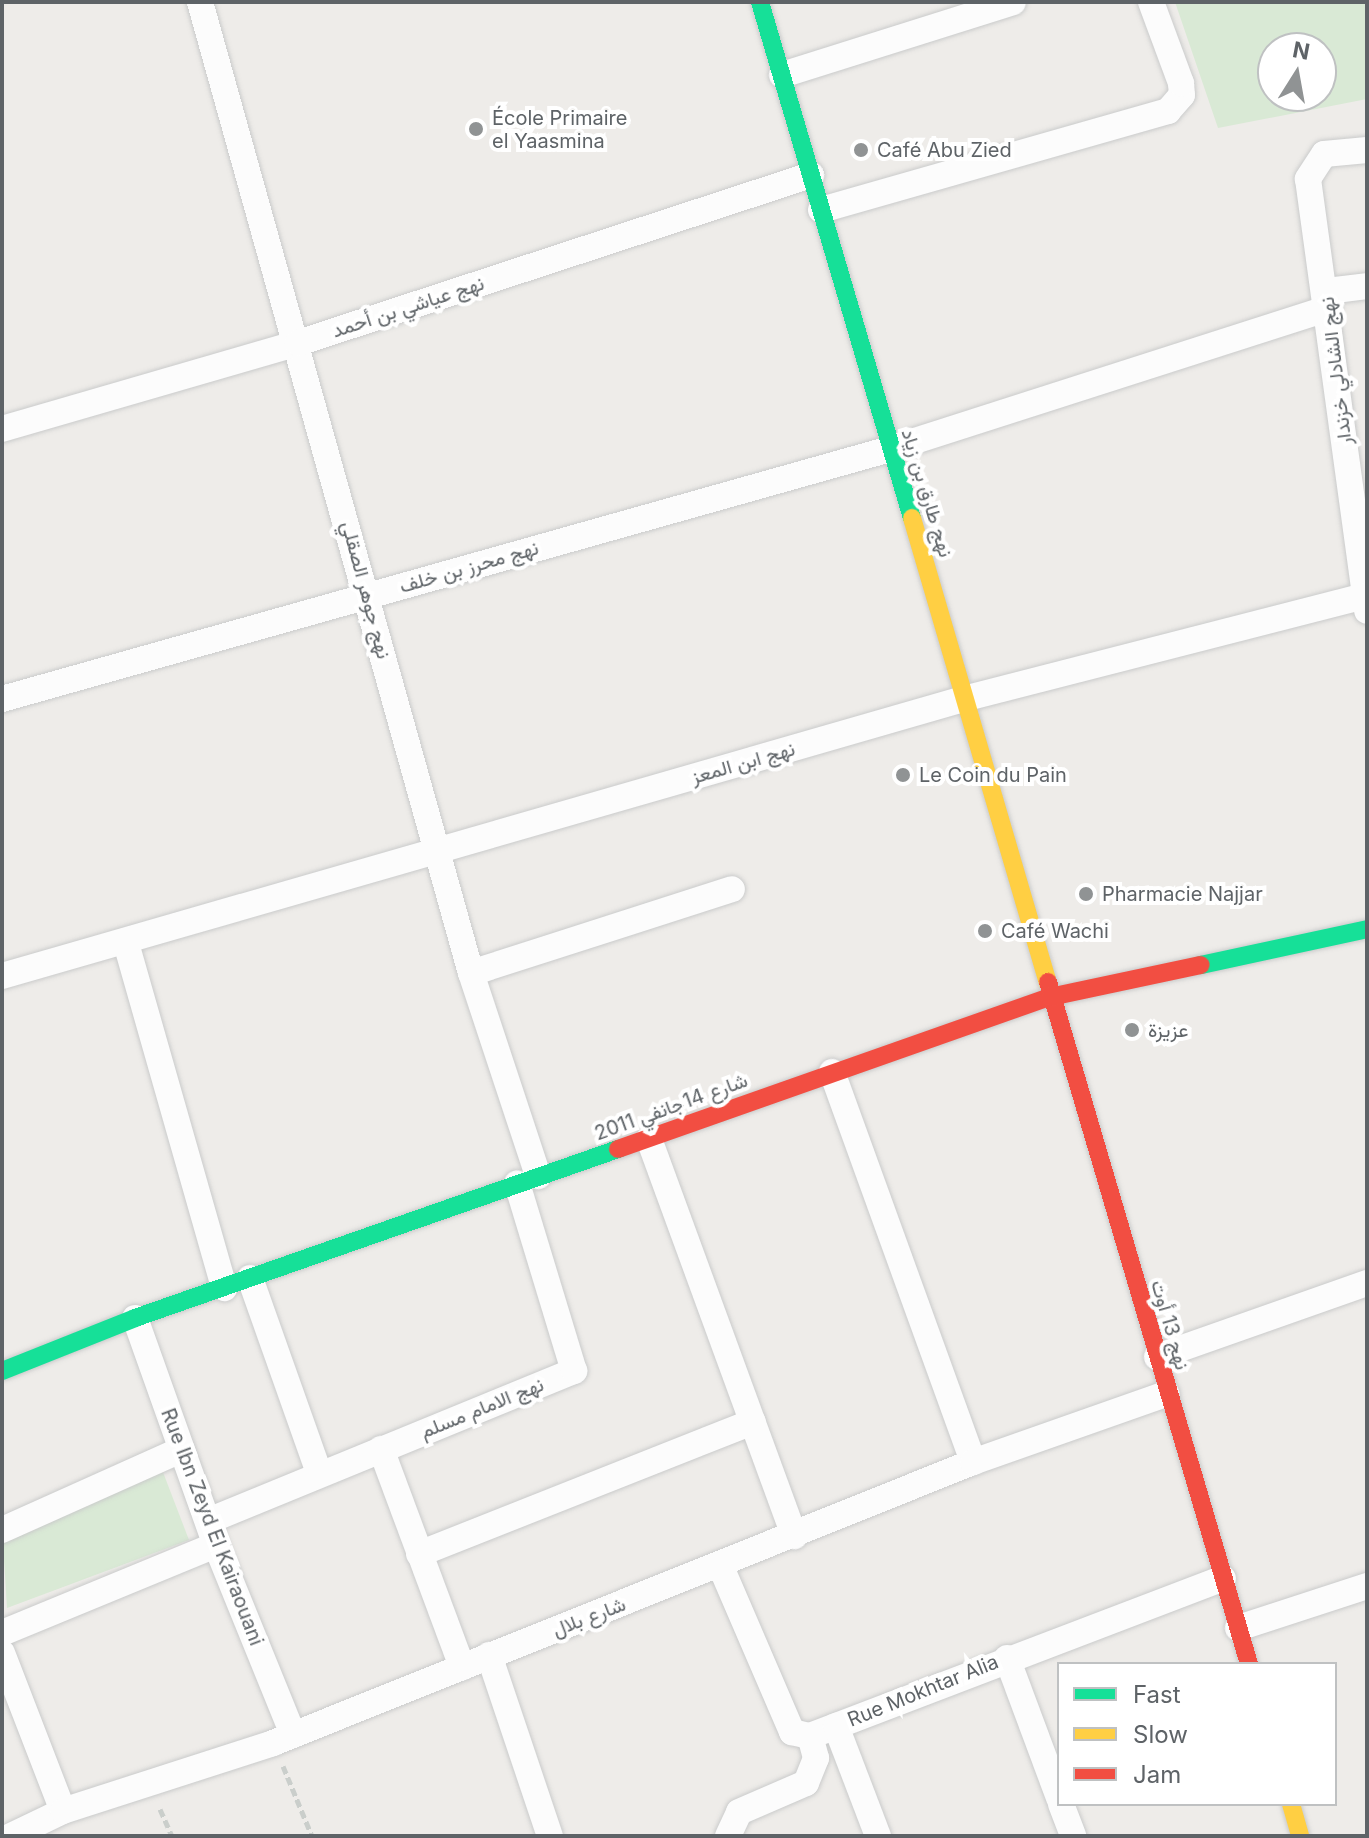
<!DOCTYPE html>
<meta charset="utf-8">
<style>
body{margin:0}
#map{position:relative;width:1369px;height:1838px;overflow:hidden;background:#eeece9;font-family:Inter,Vazirmatn,sans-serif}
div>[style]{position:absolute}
.green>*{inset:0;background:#d9e9d5}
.path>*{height:5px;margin-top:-2.5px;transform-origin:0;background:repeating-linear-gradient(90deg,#cacecb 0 8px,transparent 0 12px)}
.roads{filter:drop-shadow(0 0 2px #cacbcb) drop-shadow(0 0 2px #cacbcb)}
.street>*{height:26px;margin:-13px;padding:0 13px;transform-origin:13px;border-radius:13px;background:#fcfcfc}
.fast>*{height:18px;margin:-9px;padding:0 9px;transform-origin:9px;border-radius:9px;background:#16e098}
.slow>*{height:18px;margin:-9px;padding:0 9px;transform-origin:9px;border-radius:9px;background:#ffcf43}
.jam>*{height:18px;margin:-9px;padding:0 9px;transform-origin:9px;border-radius:9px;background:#f24e42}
.dots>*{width:22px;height:22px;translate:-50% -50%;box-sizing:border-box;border:4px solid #fff;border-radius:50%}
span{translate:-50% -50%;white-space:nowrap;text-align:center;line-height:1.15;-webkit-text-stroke:8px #fff;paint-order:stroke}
.poi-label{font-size:20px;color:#5e6367}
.left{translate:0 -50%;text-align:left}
.street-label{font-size:20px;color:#5e6367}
.frame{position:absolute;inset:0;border:4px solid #5e6367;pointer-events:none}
.legend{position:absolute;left:1057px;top:1662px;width:280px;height:144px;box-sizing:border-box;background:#fff;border:2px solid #bfc1c2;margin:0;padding:10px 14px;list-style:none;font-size:24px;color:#5e6367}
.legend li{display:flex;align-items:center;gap:16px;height:40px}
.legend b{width:40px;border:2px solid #bfc1c2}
.north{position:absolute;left:1257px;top:32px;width:80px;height:80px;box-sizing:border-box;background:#fff;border:2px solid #bfc1c2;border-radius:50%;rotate:11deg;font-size:22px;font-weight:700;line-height:32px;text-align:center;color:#5e6367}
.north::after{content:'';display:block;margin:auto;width:28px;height:36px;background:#909394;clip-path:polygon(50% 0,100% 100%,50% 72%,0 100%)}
</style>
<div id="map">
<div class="green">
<div style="clip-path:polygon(evenodd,1175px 2px,1367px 2px,1367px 99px,1218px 128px,1175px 2px,1273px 48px,1321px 48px,1321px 96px,1273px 96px,1273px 48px)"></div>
<div style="clip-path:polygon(161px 1467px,189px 1540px,7px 1608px,2px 1526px)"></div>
</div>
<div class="path">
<div style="left:283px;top:1766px;width:76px;rotate:67.5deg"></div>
<div style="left:160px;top:1809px;width:30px;rotate:66deg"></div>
</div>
<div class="roads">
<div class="street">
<div style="left:200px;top:2px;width:1008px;rotate:74.41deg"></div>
<div style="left:471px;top:973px;width:214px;rotate:71.7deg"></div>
<div style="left:782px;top:75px;width:242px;rotate:-17.5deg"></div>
<div style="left:1367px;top:150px;width:43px;rotate:174.7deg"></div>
<div style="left:1324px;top:154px;width:30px;rotate:123deg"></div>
<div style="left:1308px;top:179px;width:436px;rotate:82.2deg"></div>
<div style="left:821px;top:210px;width:361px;rotate:-15.9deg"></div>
<div style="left:1168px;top:111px;width:21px;rotate:-49deg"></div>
<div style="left:1182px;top:95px;width:12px;rotate:-95deg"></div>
<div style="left:1181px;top:83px;width:86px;rotate:-110.3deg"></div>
<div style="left:1327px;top:291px;width:40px;rotate:-7.1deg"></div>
<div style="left:2px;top:429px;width:308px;rotate:-16.2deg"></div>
<div style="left:298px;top:343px;width:540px;rotate:-18.13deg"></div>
<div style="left:2px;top:699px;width:923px;rotate:-15.72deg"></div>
<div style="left:890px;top:449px;width:461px;rotate:-17.8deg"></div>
<div style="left:126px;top:943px;width:359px;rotate:74.1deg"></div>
<div style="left:471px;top:973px;width:274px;rotate:-17.8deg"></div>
<div style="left:2px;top:976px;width:1004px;rotate:-16.07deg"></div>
<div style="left:967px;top:698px;width:410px;rotate:-14.4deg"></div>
<div style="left:832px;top:1072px;width:415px;rotate:70.1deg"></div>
<div style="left:649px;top:1139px;width:423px;rotate:69.9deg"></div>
<div style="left:250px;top:1278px;width:207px;rotate:70.5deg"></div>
<div style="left:135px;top:1318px;width:241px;rotate:70.4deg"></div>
<div style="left:216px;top:1545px;width:205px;rotate:67.9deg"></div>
<div style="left:1157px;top:1357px;width:223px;rotate:-19.4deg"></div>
<div style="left:381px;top:1449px;width:233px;rotate:69.6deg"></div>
<div style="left:208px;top:1521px;width:396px;rotate:-22.3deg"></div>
<div style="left:574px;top:1371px;width:196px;rotate:-106.9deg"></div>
<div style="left:2px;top:1530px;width:196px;rotate:-24.1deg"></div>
<div style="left:419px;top:1554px;width:359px;rotate:-21.6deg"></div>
<div style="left:721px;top:1567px;width:180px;rotate:66.7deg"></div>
<div style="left:792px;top:1732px;width:18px;rotate:13deg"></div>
<div style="left:810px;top:1736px;width:442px;rotate:-20.9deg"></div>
<div style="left:1238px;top:1628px;width:136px;rotate:-18deg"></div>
<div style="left:2px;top:1633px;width:231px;rotate:-22.4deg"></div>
<div style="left:2px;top:1653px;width:169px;rotate:68.9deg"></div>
<div style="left:489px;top:1655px;width:191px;rotate:71.4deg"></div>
<div style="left:1007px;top:1658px;width:149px;rotate:69.6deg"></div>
<div style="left:836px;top:1726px;width:118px;rotate:69.1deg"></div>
<div style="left:1061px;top:1804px;width:34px;rotate:69deg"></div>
<div style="left:11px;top:1836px;width:58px;rotate:-25.7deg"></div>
<div style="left:63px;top:1811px;width:221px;rotate:-17.9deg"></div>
<div style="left:273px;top:1743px;width:754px;rotate:-21.87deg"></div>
<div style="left:973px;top:1462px;width:205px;rotate:-19.4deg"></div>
<div style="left:728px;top:1836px;width:26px;rotate:-65deg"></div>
<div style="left:739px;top:1812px;width:73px;rotate:-23.4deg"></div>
<div style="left:806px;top:1783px;width:27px;rotate:-68deg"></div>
<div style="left:816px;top:1758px;width:23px;rotate:-105deg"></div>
</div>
<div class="fast">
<div style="left:760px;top:2px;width:538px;rotate:73.59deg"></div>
<div style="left:1201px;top:965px;width:170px;rotate:-12.2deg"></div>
<div style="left:2px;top:1371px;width:143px;rotate:-21.7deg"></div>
<div style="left:135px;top:1318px;width:512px;rotate:-19.28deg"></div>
</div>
<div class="slow">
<div style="left:912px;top:518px;width:484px;rotate:73.7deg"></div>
<div style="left:1291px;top:1804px;width:33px;rotate:74deg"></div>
</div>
<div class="jam">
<div style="left:1048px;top:982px;width:711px;rotate:73.58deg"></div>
<div style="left:618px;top:1149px;width:458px;rotate:-19.4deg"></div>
<div style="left:1050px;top:997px;width:154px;rotate:-12deg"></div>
</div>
</div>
<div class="dots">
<div style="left:476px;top:129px;background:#909394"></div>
<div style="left:861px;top:150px;background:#909394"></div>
<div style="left:903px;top:775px;background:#909394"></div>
<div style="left:1086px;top:894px;background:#909394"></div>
<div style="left:985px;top:931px;background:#909394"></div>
<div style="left:1132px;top:1030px;background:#909394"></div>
</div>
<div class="poi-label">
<span class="left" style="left:492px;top:130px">École Primaire<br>el Yaasmina</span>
<span class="left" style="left:877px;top:150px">Café Abu Zied</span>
<span class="left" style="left:919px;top:775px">Le Coin du Pain</span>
<span class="left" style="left:1102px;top:894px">Pharmacie Najjar</span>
<span class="left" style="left:1001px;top:931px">Café Wachi</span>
<span class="left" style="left:1148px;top:1030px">عزيزة</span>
</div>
<div class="street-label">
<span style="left:408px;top:307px;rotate:-18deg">نهج عياشي بن أحمد</span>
<span style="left:1336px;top:371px;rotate:-97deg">نهج الشادلي خزندار</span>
<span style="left:927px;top:493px;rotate:73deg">نهج طارق بن زياد</span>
<span style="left:469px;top:567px;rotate:-16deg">نهج محرز بن خلف</span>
<span style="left:366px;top:590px;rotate:75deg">نهج جوهر الصقلي</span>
<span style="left:743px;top:763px;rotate:-16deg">نهج ابن المعز</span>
<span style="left:671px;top:1107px;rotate:-20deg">شارع 14جانفي 2011</span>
<span style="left:1170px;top:1325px;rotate:74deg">نهج 13 أوت</span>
<span style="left:482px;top:1408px;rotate:-22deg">نهج الامام مسلم</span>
<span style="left:212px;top:1527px;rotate:69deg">Rue Ibn Zeyd El Kairaouani</span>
<span style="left:589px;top:1617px;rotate:-21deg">شارع بلال</span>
<span style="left:923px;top:1691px;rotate:-22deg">Rue Mokhtar Alia</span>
</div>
<div class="frame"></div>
<ul class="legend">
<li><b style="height:10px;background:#16e098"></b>Fast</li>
<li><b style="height:10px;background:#ffcf43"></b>Slow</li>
<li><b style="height:10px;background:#f24e42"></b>Jam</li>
</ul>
<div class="north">N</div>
</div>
